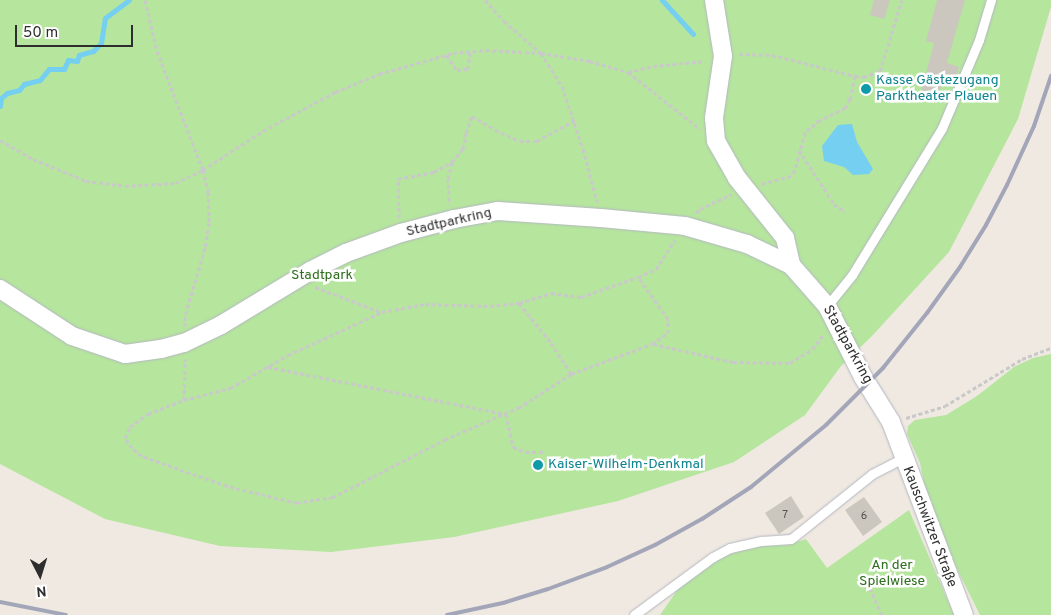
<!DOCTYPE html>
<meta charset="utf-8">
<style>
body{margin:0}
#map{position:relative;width:1051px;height:615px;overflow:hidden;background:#efe9e1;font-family:Overpass,sans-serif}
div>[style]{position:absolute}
.green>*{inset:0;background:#b6e59e}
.water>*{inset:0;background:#75cff0}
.stream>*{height:5px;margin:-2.5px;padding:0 2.5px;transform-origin:2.5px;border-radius:2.5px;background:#75cff0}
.building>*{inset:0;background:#cbc7bf}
.path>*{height:3px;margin-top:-1.5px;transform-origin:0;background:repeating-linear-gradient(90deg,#c9c9c9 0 4px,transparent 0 6.5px)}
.roads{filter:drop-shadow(0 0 1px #b4b7c1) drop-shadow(0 0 1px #b4b7c1)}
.service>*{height:9px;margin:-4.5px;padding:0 4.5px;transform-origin:4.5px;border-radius:4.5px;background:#fff}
.minor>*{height:18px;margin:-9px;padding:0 9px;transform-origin:9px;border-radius:9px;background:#fff}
.rail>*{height:4px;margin:-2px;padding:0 2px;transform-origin:2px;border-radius:2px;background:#a3a6b8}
.dots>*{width:14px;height:14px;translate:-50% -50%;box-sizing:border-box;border:2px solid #fff;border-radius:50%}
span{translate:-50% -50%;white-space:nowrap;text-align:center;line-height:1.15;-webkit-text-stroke:5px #fff;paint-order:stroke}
.number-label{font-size:11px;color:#555452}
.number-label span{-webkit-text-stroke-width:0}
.culture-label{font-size:14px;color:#0d838f}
.left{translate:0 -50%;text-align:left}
.street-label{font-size:14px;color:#2e2e2e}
.park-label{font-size:14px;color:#2c6e1b}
.north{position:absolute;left:15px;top:550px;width:50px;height:50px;-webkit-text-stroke:4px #fff;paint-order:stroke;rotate:175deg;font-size:14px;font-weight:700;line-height:20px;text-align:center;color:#2e2e2e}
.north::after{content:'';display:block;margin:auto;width:18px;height:22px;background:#2e2e2e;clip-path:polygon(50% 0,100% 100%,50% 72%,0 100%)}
.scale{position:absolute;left:15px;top:25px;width:118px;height:22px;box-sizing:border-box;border:2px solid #2e2e2e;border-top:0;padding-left:6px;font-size:15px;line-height:18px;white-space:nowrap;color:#2e2e2e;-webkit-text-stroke:4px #fff;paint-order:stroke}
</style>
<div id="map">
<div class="green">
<div style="clip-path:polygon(0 0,1051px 0,1051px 7px,1018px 119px,949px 252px,872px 336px,841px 366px,805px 415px,734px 462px,618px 501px,454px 537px,331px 552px,220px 546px,105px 519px,0 464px)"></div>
<div style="clip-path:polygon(1051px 354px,1051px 615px,980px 615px,931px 517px,920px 463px,907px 434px,908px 426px,915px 420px,946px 415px,977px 396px,1014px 367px,1033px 358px)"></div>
<div style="clip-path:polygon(909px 510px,954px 615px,660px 615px,678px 589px,719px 558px,751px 546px,787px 545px,806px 539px,827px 568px)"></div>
</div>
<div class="water">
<div style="clip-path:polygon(852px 124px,857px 142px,873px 169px,869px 174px,853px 175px,844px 167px,824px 161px,822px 146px,838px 125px)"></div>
</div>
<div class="stream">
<div style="left:662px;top:0;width:46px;rotate:47.6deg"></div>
<div style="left:0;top:106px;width:8px;rotate:-83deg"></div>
<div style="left:1px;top:98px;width:8px;rotate:-40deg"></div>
<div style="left:7px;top:93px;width:12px;rotate:-14deg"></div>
<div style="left:19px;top:90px;width:8px;rotate:-50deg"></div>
<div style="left:24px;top:84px;width:16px;rotate:-14deg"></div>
<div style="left:40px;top:80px;width:14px;rotate:-51deg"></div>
<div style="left:49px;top:69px;width:15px"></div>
<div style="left:64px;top:69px;width:10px;rotate:-66deg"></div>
<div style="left:68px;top:60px;width:9px;rotate:6deg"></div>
<div style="left:77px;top:61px;width:6px;rotate:-72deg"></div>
<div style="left:79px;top:55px;width:15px;rotate:-16deg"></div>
<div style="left:93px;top:51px;width:11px;rotate:-45deg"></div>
<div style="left:101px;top:43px;width:25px;rotate:-81deg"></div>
<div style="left:105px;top:18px;width:30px;rotate:-37deg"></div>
</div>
<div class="building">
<div style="clip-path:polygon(874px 0,890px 0,884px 19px,870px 15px)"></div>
<div style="clip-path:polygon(937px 0,965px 0,947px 63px,959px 67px,953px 86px,942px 83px,938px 97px,921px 92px,934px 43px,926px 41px)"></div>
<div style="clip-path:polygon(791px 496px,804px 517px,779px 534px,765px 513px)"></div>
<div style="clip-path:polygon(864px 497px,882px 522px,863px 536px,845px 510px)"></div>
</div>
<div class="path">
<div style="left:145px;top:0;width:52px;rotate:76.8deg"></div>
<div style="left:157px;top:51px;width:128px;rotate:68.9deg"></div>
<div style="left:203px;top:170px;width:23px;rotate:77deg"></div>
<div style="left:208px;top:192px;width:31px;rotate:88deg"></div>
<div style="left:209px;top:223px;width:25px;rotate:99deg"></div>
<div style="left:205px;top:248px;width:71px;rotate:106.4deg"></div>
<div style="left:185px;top:316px;width:10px;rotate:90deg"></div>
<div style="left:485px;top:0;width:28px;rotate:48deg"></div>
<div style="left:504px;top:21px;width:49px;rotate:40.9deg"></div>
<div style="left:541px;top:53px;width:39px;rotate:58deg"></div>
<div style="left:562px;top:86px;width:66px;rotate:71.6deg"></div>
<div style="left:583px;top:149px;width:55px;rotate:75.2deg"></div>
<div style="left:739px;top:54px;width:33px;rotate:2deg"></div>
<div style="left:772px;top:55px;width:86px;rotate:14.2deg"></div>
<div style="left:855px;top:76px;width:24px;rotate:102deg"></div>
<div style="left:850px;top:99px;width:10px;rotate:119deg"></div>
<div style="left:845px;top:108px;width:28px;rotate:154deg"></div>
<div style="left:820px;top:120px;width:19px;rotate:141deg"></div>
<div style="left:805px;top:132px;width:39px;rotate:105deg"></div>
<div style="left:795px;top:170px;width:7px;rotate:124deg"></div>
<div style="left:791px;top:176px;width:31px;rotate:165deg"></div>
<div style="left:446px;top:55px;width:19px;rotate:54deg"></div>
<div style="left:457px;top:70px;width:11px;rotate:-5deg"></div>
<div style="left:468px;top:69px;width:17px;rotate:-83deg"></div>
<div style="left:628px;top:72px;width:26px;rotate:-13deg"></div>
<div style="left:653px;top:66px;width:53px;rotate:-5.4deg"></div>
<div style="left:855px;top:76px;width:8px;rotate:7deg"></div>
<div style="left:863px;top:77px;width:18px;rotate:-19deg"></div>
<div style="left:880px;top:71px;width:74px;rotate:-72.8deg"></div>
<div style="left:0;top:140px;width:38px;rotate:30deg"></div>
<div style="left:33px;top:159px;width:57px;rotate:22.5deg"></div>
<div style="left:86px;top:181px;width:39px;rotate:7deg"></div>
<div style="left:125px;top:186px;width:50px;rotate:-3.4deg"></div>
<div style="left:175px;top:183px;width:31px;rotate:-25deg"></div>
<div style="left:203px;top:170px;width:72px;rotate:-33deg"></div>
<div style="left:263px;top:131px;width:82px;rotate:-28.4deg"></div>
<div style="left:335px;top:92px;width:48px;rotate:-22.2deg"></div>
<div style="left:379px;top:74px;width:77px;rotate:-15.8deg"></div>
<div style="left:453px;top:53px;width:33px;rotate:-5deg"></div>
<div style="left:486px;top:50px;width:55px;rotate:3.1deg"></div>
<div style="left:541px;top:53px;width:49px;rotate:9.5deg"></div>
<div style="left:589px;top:61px;width:41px;rotate:15.8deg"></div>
<div style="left:628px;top:72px;width:92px;rotate:38.4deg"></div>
<div style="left:799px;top:150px;width:64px;rotate:57.1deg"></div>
<div style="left:834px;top:204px;width:14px;rotate:34deg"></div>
<div style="left:452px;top:162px;width:17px;rotate:-50deg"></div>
<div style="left:463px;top:149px;width:16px;rotate:-79deg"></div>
<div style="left:466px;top:133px;width:18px;rotate:-71deg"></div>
<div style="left:472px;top:116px;width:27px;rotate:31deg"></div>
<div style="left:495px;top:130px;width:27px;rotate:24deg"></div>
<div style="left:520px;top:141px;width:17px"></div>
<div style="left:537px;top:141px;width:43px;rotate:-28.9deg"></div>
<div style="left:696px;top:213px;width:6px;rotate:-45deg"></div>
<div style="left:700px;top:209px;width:35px;rotate:-25deg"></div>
<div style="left:399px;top:218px;width:39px;rotate:-91deg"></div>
<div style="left:398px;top:179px;width:37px;rotate:-11deg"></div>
<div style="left:434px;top:172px;width:21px;rotate:-29deg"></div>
<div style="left:452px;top:162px;width:16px;rotate:104deg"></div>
<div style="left:448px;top:178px;width:26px;rotate:88deg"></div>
<div style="left:315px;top:287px;width:71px;rotate:20.7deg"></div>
<div style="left:519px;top:303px;width:51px;rotate:51.3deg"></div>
<div style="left:551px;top:343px;width:37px;rotate:57deg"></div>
<div style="left:571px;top:374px;width:61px;rotate:147.1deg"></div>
<div style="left:520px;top:407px;width:81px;rotate:156.6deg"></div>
<div style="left:446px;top:439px;width:127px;rotate:152.8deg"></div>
<div style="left:333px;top:497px;width:36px;rotate:171deg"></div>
<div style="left:297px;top:503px;width:72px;rotate:-166.3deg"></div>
<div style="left:227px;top:486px;width:90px;rotate:-160.6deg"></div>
<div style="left:142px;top:456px;width:13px;rotate:-141deg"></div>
<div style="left:132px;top:448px;width:12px;rotate:-125deg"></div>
<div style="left:125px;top:438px;width:12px;rotate:-66deg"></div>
<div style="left:130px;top:427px;width:22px;rotate:-36deg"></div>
<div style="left:148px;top:414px;width:39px;rotate:-21deg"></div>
<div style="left:184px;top:400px;width:48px;rotate:-14.6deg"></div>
<div style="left:230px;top:388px;width:67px;rotate:-29.6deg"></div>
<div style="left:288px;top:355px;width:103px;rotate:-24.6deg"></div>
<div style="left:382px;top:312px;width:44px;rotate:-10.5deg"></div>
<div style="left:425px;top:304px;width:65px;rotate:1.8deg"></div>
<div style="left:490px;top:306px;width:29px;rotate:-6deg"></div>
<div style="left:519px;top:303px;width:34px;rotate:-17deg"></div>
<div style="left:551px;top:293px;width:30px;rotate:8deg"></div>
<div style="left:581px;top:297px;width:60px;rotate:-19.3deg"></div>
<div style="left:653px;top:344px;width:82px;rotate:12.7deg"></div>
<div style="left:733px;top:362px;width:57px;rotate:1deg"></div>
<div style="left:790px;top:363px;width:26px;rotate:-32deg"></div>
<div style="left:812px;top:349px;width:19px;rotate:-51deg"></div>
<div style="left:268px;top:367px;width:243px;rotate:11.2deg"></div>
<div style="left:506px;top:414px;width:34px;rotate:78deg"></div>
<div style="left:513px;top:447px;width:14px;rotate:21deg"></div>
<div style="left:526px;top:452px;width:18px"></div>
<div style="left:571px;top:374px;width:86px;rotate:-20.3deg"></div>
<div style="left:652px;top:344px;width:19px;rotate:-35deg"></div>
<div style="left:668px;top:333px;width:14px;rotate:-90deg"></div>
<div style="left:668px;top:319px;width:52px;rotate:-125.5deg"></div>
<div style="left:638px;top:277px;width:20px;rotate:-24deg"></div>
<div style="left:656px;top:269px;width:35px;rotate:-57deg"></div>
<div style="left:184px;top:400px;width:41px;rotate:-88.6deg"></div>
<div style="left:906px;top:418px;width:41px;rotate:-17.1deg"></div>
<div style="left:945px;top:406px;width:90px;rotate:-31.4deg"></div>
<div style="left:1022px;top:359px;width:31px;rotate:-21deg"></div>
<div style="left:867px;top:582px;width:36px;rotate:66deg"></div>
</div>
<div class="roads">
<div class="service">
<div style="left:827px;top:306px;width:40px;rotate:-51deg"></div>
<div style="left:852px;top:275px;width:172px;rotate:-58.5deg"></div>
<div style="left:942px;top:128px;width:95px;rotate:-67.2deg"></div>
<div style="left:979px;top:40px;width:42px;rotate:-73.3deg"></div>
<div style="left:634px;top:615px;width:98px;rotate:-36.3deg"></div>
<div style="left:713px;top:557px;width:19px;rotate:-28deg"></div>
<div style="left:730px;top:548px;width:32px;rotate:-13deg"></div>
<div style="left:761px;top:541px;width:30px;rotate:-4deg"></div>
<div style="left:791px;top:539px;width:104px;rotate:-38.7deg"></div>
<div style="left:872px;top:474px;width:35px;rotate:-27deg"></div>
</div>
<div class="minor">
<div style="left:714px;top:0;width:57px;rotate:80.9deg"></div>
<div style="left:723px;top:56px;width:63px;rotate:98.3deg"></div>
<div style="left:714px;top:118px;width:23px;rotate:85deg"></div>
<div style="left:716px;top:141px;width:43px;rotate:60.4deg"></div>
<div style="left:737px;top:178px;width:77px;rotate:51.3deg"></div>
<div style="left:785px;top:238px;width:28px;rotate:77deg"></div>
<div style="left:0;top:289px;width:86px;rotate:33.1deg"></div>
<div style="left:72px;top:336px;width:56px;rotate:18.8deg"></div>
<div style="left:125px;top:354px;width:36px;rotate:-8deg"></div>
<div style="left:161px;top:349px;width:24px;rotate:-15deg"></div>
<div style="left:184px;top:343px;width:41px;rotate:-25.9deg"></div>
<div style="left:221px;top:325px;width:104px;rotate:-31.2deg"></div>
<div style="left:310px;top:271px;width:40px;rotate:-26.6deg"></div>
<div style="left:346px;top:253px;width:59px;rotate:-20deg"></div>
<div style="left:401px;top:233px;width:55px;rotate:-14.8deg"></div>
<div style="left:454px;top:219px;width:45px;rotate:-10.3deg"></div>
<div style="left:498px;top:211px;width:103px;rotate:3.9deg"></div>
<div style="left:601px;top:218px;width:84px;rotate:5.4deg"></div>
<div style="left:685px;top:226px;width:65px;rotate:16.2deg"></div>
<div style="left:747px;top:244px;width:49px;rotate:25.5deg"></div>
<div style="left:791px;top:265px;width:55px;rotate:48.7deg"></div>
<div style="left:827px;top:306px;width:80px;rotate:63.1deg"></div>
<div style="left:863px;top:377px;width:53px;rotate:58.1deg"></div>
<div style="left:891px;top:422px;width:206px;rotate:69.3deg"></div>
</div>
</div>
<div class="rail">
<div style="left:0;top:602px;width:67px;rotate:11.1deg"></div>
<div style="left:447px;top:615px;width:57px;rotate:-12.1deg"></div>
<div style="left:503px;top:603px;width:47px;rotate:-17.3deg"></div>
<div style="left:548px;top:589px;width:63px;rotate:-20.4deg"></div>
<div style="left:607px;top:567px;width:53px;rotate:-24.6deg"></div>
<div style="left:655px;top:545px;width:54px;rotate:-29deg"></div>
<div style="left:702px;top:519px;width:59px;rotate:-33.1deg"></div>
<div style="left:751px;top:487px;width:97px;rotate:-39.6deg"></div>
<div style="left:826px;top:425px;width:81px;rotate:-45deg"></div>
<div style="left:883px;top:368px;width:70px;rotate:-51.3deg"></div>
<div style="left:927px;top:313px;width:57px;rotate:-54.3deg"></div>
<div style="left:960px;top:267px;width:49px;rotate:-58.2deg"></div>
<div style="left:986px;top:225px;width:45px;rotate:-62.3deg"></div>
<div style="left:1007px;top:185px;width:65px;rotate:-65.4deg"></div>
<div style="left:1034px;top:126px;width:53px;rotate:-71.2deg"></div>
</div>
<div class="dots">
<div style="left:866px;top:89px;background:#0f9aa8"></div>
<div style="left:538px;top:465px;background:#0f9aa8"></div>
</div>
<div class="number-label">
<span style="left:785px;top:515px">7</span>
<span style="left:864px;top:516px">6</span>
</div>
<div class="culture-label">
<span class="left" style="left:876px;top:89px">Kasse Gästezugang<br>Parktheater Plauen</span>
<span class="left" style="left:548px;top:465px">Kaiser-Wilhelm-Denkmal</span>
</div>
<div class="street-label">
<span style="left:449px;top:223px;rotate:-13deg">Stadtparkring</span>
<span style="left:847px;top:345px;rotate:61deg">Stadtparkring</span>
<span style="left:929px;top:527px;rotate:69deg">Kauschwitzer Straße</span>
</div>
<div class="park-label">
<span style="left:322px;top:276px">Stadtpark</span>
<span style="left:892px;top:574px">An der<br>Spielwiese</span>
</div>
<div class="north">N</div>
<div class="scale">50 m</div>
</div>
